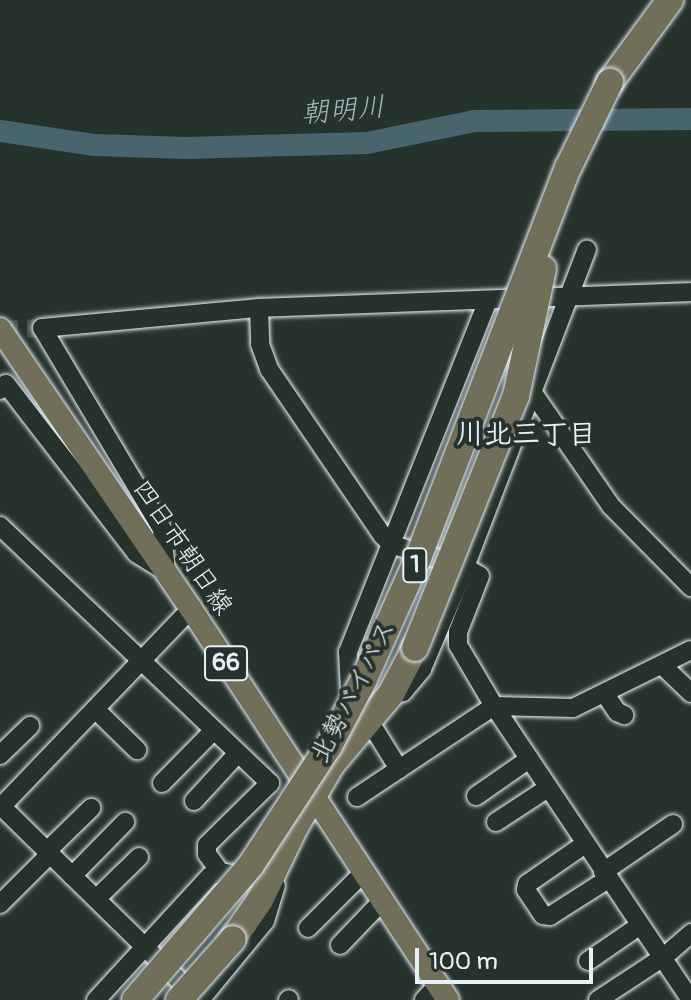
<!DOCTYPE html>
<meta charset="utf-8">
<style>
body{margin:0}
#map{position:relative;width:691px;height:1000px;overflow:hidden;background:#26332d;font-family:Pangolin,"Klee One",sans-serif}
div>[style]{position:absolute}
.river>*{height:22px;margin:-11px;padding:0 11px;transform-origin:11px;border-radius:11px;background:#48656e}
.minor-tunnel>*{height:18px;margin-top:-9px;transform-origin:0;background:repeating-linear-gradient(90deg,#43504b 0 18px,transparent 0 27px)}
.roads{filter:drop-shadow(0 0 2px #e8f1f8) drop-shadow(0 0 2px #e8f1f8)}
.minor>*{height:18px;margin:-9px;padding:0 9px;transform-origin:9px;border-radius:9px;background:#26332d}
.major>*{height:22px;margin:-11px;padding:0 11px;transform-origin:11px;border-radius:11px;background:#716e59}
.highway>*{height:26px;margin:-13px;padding:0 13px;transform-origin:13px;border-radius:13px;background:#716e59}
.bridges{filter:drop-shadow(0 0 2px #e8f1f8) drop-shadow(0 0 2px #e8f1f8)}
.highway-bridge>*{height:26px;margin:-13px;padding:0 13px;transform-origin:13px;border-radius:13px;background:#716e59}
span{translate:-50% -50%;white-space:nowrap;text-align:center;line-height:1.15;-webkit-text-stroke:8px #26332d;paint-order:stroke}
.shield-label span{padding:2px 6px;background:#26332d;border:2px solid;border-radius:6px;-webkit-text-stroke-width:0}
.shield-label{font-size:24px;color:#e8f1f8;font-weight:700}
.street-label{font-size:26px;color:#e8f1f8}
.water-label{font-size:28px;color:#a8b9c1;font-style:italic}
.neighbourhood-label{font-size:28px;color:#e8f1f8;font-weight:700}
.scale{position:absolute;left:415px;top:948px;width:178px;height:36px;box-sizing:border-box;border:4px solid #e8f1f8;border-top:0;padding-left:10px;font-size:24px;line-height:28px;white-space:nowrap;color:#e8f1f8;-webkit-text-stroke:6px #26332d;paint-order:stroke}
</style>
<div id="map">
<div class="river">
<div style="left:0;top:131px;width:96px;rotate:8.4deg"></div>
<div style="left:95px;top:145px;width:91px;rotate:1.9deg"></div>
<div style="left:186px;top:148px;width:181px;rotate:-1.6deg"></div>
<div style="left:367px;top:143px;width:110px;rotate:-11.5deg"></div>
<div style="left:475px;top:121px;width:216px;rotate:-0.5deg"></div>
</div>
<div class="minor-tunnel">
<div style="left:0;top:330px;width:42px;rotate:-2.7deg"></div>
</div>
<div class="roads">
<div class="minor">
<div style="left:259px;top:308px;width:36px;rotate:88deg"></div>
<div style="left:260px;top:344px;width:27px;rotate:70deg"></div>
<div style="left:269px;top:369px;width:202px;rotate:55.7deg"></div>
<div style="left:383px;top:536px;width:13px;rotate:42deg"></div>
<div style="left:393px;top:545px;width:75px;rotate:17deg"></div>
<div style="left:465px;top:567px;width:17px;rotate:31deg"></div>
<div style="left:480px;top:576px;width:60px;rotate:111.4deg"></div>
<div style="left:458px;top:632px;width:13px;rotate:90deg"></div>
<div style="left:458px;top:645px;width:71px;rotate:59.5deg"></div>
<div style="left:494px;top:706px;width:354px;rotate:56.2deg"></div>
<div style="left:0;top:390px;width:8px;rotate:-45deg"></div>
<div style="left:6px;top:384px;width:213px;rotate:52.4deg"></div>
<div style="left:136px;top:553px;width:28px;rotate:32deg"></div>
<div style="left:533px;top:393px;width:137px;rotate:55.4deg"></div>
<div style="left:611px;top:506px;width:114px;rotate:45.4deg"></div>
<div style="left:0;top:526px;width:373px;rotate:43.6deg"></div>
<div style="left:270px;top:783px;width:88px;rotate:135.5deg"></div>
<div style="left:207px;top:845px;width:9px;rotate:90deg"></div>
<div style="left:207px;top:854px;width:22px;rotate:54deg"></div>
<div style="left:166px;top:572px;width:43px;rotate:-95.3deg"></div>
<div style="left:162px;top:529px;width:234px;rotate:-120.8deg"></div>
<div style="left:42px;top:328px;width:218px;rotate:-5.3deg"></div>
<div style="left:259px;top:308px;width:432px;rotate:-2.1deg"></div>
<div style="left:663px;top:666px;width:39px;rotate:44deg"></div>
<div style="left:350px;top:690px;width:38px;rotate:-93deg"></div>
<div style="left:348px;top:652px;width:377px;rotate:-68.3deg"></div>
<div style="left:391px;top:694px;width:12px;rotate:-9deg"></div>
<div style="left:403px;top:692px;width:30px;rotate:-50deg"></div>
<div style="left:422px;top:669px;width:111px;rotate:-67.1deg"></div>
<div style="left:465px;top:567px;width:340px;rotate:-69deg"></div>
<div style="left:605px;top:694px;width:22px;rotate:56deg"></div>
<div style="left:617px;top:712px;width:8px;rotate:23deg"></div>
<div style="left:95px;top:709px;width:59px;rotate:44.3deg"></div>
<div style="left:368px;top:719px;width:59px;rotate:58.2deg"></div>
<div style="left:399px;top:769px;width:114px;rotate:-33.6deg"></div>
<div style="left:494px;top:706px;width:79px;rotate:1.5deg"></div>
<div style="left:573px;top:708px;width:131px;rotate:-26.2deg"></div>
<div style="left:0;top:755px;width:42px;rotate:-44deg"></div>
<div style="left:162px;top:783px;width:74px;rotate:-45.5deg"></div>
<div style="left:476px;top:796px;width:65px;rotate:-34.9deg"></div>
<div style="left:357px;top:797px;width:50px;rotate:-33.7deg"></div>
<div style="left:194px;top:801px;width:65px;rotate:-47.5deg"></div>
<div style="left:0;top:805px;width:279px;rotate:44.4deg"></div>
<div style="left:0;top:808px;width:276px;rotate:-46.2deg"></div>
<div style="left:496px;top:822px;width:62px;rotate:-33.2deg"></div>
<div style="left:585px;top:844px;width:70px;rotate:145.4deg"></div>
<div style="left:527px;top:884px;width:6px;rotate:99deg"></div>
<div style="left:526px;top:890px;width:30px;rotate:56deg"></div>
<div style="left:543px;top:915px;width:7px;rotate:8deg"></div>
<div style="left:550px;top:916px;width:69px;rotate:-32.5deg"></div>
<div style="left:47px;top:851px;width:62px;rotate:-44.3deg"></div>
<div style="left:603px;top:872px;width:85px;rotate:-34.4deg"></div>
<div style="left:72px;top:876px;width:76px;rotate:-45.5deg"></div>
<div style="left:96px;top:899px;width:60px;rotate:-44.3deg"></div>
<div style="left:0;top:904px;width:71px;rotate:-45deg"></div>
<div style="left:308px;top:928px;width:79px;rotate:-45deg"></div>
<div style="left:340px;top:945px;width:62px;rotate:-46.3deg"></div>
<div style="left:588px;top:961px;width:62px;rotate:-34.5deg"></div>
<div style="left:96px;top:1000px;width:168px;rotate:-47.4deg"></div>
<div style="left:210px;top:876px;width:11px;rotate:-22deg"></div>
<div style="left:220px;top:872px;width:10px;rotate:11deg"></div>
<div style="left:200px;top:1000px;width:102px;rotate:-50.6deg"></div>
<div style="left:265px;top:921px;width:37px;rotate:-73deg"></div>
<div style="left:288px;top:1000px;width:1px;rotate:-45deg"></div>
<div style="left:424px;top:1000px;width:21px;rotate:-47deg"></div>
<div style="left:598px;top:1000px;width:80px;rotate:-33.3deg"></div>
<div style="left:665px;top:956px;width:35px;rotate:-41deg"></div>
</div>
<div class="major">
<div style="left:0;top:329px;width:339px;rotate:55.7deg"></div>
<div style="left:191px;top:609px;width:468px;rotate:56.7deg"></div>
</div>
<div class="highway">
<div style="left:610px;top:82px;width:102px;rotate:-53.8deg"></div>
<div style="left:233px;top:939px;width:47px;rotate:-55.3deg"></div>
<div style="left:260px;top:900px;width:81px;rotate:-64.4deg"></div>
<div style="left:295px;top:827px;width:73px;rotate:-59.6deg"></div>
<div style="left:332px;top:764px;width:92px;rotate:-49.9deg"></div>
<div style="left:391px;top:694px;width:52px;rotate:-62.4deg"></div>
</div>
</div>
<div class="bridges">
<div class="highway-bridge">
<div style="left:415px;top:648px;width:271px;rotate:-68.2deg"></div>
<div style="left:516px;top:396px;width:130px;rotate:-78deg"></div>
<div style="left:135px;top:1000px;width:178px;rotate:-49.3deg"></div>
<div style="left:251px;top:865px;width:142px;rotate:-56.8deg"></div>
<div style="left:329px;top:746px;width:76px;rotate:-62.4deg"></div>
<div style="left:364px;top:679px;width:133px;rotate:-65.9deg"></div>
<div style="left:418px;top:558px;width:418px;rotate:-69deg"></div>
<div style="left:568px;top:168px;width:96px;rotate:-64deg"></div>
<div style="left:179px;top:1000px;width:81px;rotate:-48.5deg"></div>
</div>
</div>
<div class="shield-label">
<span style="left:415px;top:565px">1</span>
<span style="left:226px;top:663px">66</span>
</div>
<div class="street-label">
<span style="left:182px;top:548px;rotate:56deg">四日市朝日線</span>
<span style="left:354px;top:692px;rotate:-63deg">北勢バイパス</span>
</div>
<div class="water-label">
<span style="left:343px;top:111px;rotate:-5deg">朝明川</span>
</div>
<div class="neighbourhood-label">
<span style="left:526px;top:435px">川北三丁目</span>
</div>
<div class="scale">100 m</div>
</div>
